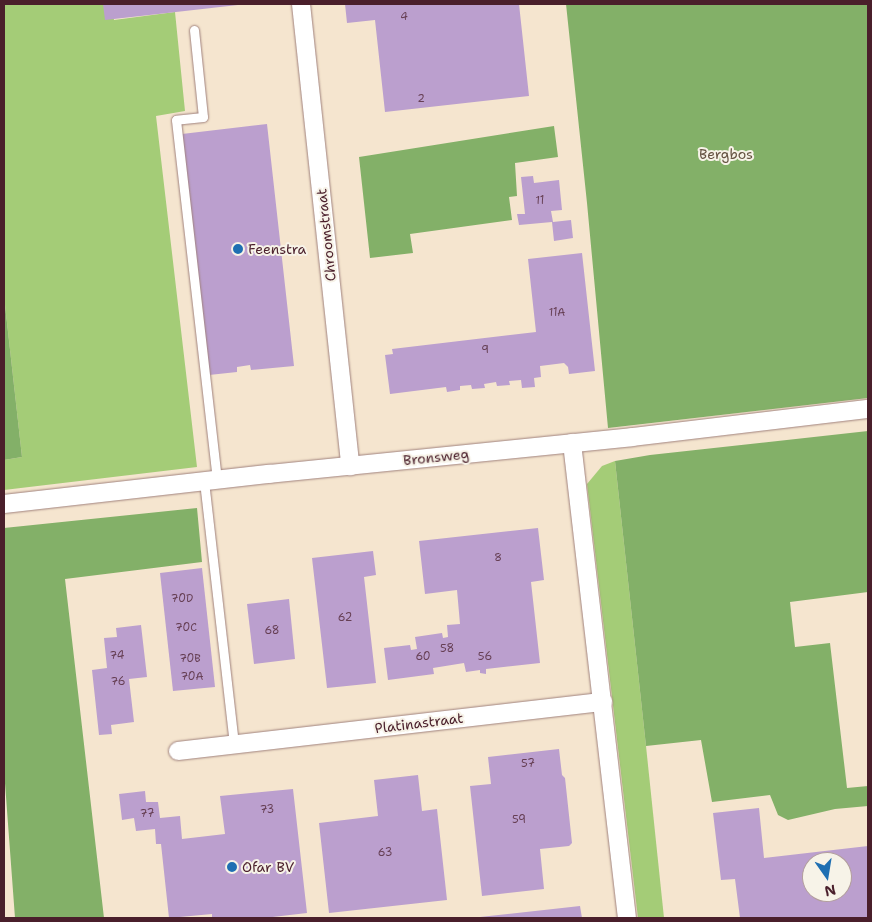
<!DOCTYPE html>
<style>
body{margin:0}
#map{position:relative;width:872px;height:922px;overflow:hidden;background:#f5e5cf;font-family:"Shantell Sans",sans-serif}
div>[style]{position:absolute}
.green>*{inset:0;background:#a4cc77}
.forest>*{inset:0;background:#83b068}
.building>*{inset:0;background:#bb9fce}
.roads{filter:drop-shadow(0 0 1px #a0827d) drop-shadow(0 0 1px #a0827d)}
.service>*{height:9px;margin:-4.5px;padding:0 4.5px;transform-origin:4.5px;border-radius:4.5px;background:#fff}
.minor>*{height:18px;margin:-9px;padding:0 9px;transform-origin:9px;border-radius:9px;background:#fff}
.dots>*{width:14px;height:14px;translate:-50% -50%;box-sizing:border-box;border:2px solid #f7f3e8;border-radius:50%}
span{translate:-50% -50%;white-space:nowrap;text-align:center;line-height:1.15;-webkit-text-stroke:4px #f7f3e8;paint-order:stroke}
.number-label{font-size:11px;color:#663f54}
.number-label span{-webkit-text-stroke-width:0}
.park-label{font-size:14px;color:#655342}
.street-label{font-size:14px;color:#4a1f2b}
.poi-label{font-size:14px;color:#4a1f2b}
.left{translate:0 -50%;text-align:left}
.frame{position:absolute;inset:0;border:5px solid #4a1f2b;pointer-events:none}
.north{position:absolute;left:802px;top:852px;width:50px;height:50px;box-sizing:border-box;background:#f7f3e8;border:1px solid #b29e9c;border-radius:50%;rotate:167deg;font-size:14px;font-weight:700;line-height:20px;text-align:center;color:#4a1f2b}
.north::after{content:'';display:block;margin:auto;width:18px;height:22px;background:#1f6fb2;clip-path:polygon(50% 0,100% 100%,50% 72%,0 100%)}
</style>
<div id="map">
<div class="green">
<div style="clip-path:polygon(4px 4px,112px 4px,114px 20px,175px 12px,185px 111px,156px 116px,197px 467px,4px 490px,4px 460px,22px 457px,4px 296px)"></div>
<div style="clip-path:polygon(615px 461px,646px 746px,664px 918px,638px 918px,587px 484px,602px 466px)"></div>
</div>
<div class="forest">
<div style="clip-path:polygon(566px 4px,868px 4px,868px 398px,608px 428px,587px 203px)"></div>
<div style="clip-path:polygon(554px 126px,558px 157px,515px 163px,517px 196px,509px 197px,512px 220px,410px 234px,413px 253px,370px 258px,359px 157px)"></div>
<div style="clip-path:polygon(4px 296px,22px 457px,4px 460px)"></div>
<div style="clip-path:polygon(868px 431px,868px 592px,790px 602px,795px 647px,830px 643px,847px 788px,868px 786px,868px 806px,835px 809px,788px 820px,778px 815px,770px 795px,712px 802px,701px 740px,646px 746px,615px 461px,650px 455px)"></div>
<div style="clip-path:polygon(197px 508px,202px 562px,65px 579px,104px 918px,15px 918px,4px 770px,4px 528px)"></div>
</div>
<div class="building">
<div style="clip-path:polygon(103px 4px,238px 4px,238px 5px,105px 20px)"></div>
<div style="clip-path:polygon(345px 4px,519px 4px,529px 96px,385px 112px,375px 20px,347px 23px)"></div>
<div style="clip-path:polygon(267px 124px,294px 366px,251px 370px,250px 365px,237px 367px,237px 372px,209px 375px,182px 134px)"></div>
<div style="clip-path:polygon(533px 176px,534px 183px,559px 180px,562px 210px,551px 211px,553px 222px,571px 220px,573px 238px,554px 241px,552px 222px,519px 225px,517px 214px,525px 214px,521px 177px)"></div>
<div style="clip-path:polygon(582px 253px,595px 371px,569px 374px,568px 367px,564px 363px,540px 366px,541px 377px,534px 378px,535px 387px,522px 388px,521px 380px,509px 381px,510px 385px,497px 386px,496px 382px,484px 384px,485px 388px,472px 389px,471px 385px,460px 386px,460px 390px,447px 392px,446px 387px,390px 394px,385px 355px,393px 354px,392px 349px,536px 332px,528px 259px)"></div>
<div style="clip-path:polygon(538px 528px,544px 580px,531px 582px,540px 663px,486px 669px,486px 674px,480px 673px,480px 670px,466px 672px,464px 663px,433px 668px,434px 674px,388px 680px,384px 648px,410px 645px,411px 650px,417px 649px,415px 637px,442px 633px,443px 638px,448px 637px,447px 625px,460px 624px,457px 590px,425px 594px,419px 541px)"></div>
<div style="clip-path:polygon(373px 551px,376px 575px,364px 577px,376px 683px,327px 688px,312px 558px)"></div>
<div style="clip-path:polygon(202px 568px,215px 687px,173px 691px,160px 573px)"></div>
<div style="clip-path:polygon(289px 599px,295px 659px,254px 664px,247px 604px)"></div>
<div style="clip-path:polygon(141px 625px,147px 677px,129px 679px,134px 722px,111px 725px,112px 734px,99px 735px,92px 670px,107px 668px,104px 638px,117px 637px,116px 628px)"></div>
<div style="clip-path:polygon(559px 749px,562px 775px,565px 778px,572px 843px,569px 846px,540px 849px,544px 889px,482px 896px,470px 786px,491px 784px,488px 757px)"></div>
<div style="clip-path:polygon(418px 775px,422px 811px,437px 809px,447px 900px,329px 913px,319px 823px,378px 816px,374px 780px)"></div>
<div style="clip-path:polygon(293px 789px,307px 913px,264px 918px,212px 918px,212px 914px,169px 918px,161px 844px,156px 844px,155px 829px,136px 831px,134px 818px,122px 820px,119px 794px,145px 791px,146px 802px,158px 802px,160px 818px,180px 816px,182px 839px,225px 834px,220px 796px)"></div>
<div style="clip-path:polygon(evenodd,759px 808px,764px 858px,868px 846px,868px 918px,740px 918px,735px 879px,721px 880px,713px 813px,759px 808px,812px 862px,842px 862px,842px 892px,812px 892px,812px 862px)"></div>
<div style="clip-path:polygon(580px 906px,582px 918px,480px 918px,480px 917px)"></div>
</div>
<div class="roads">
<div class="service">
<div style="left:194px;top:30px;width:87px;rotate:84.1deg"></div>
<div style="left:203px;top:117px;width:27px;rotate:174deg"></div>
<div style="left:176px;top:120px;width:362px;rotate:83.5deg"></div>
<div style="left:204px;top:481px;width:266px;rotate:83.5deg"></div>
</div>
<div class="minor">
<div style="left:301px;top:4px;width:465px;rotate:83.9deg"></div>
<div style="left:572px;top:443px;width:478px;rotate:83.4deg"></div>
<div style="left:4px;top:504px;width:267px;rotate:-6.5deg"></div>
<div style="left:269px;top:474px;width:365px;rotate:-5.8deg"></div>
<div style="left:632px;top:437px;width:238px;rotate:-6.8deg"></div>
<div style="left:178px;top:751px;width:428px;rotate:-6.6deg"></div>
</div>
</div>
<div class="dots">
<div style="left:238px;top:249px;background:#1f6fb2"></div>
<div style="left:232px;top:867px;background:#1f6fb2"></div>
</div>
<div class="number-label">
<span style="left:404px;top:17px">4</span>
<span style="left:421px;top:99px">2</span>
<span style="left:540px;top:201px">11</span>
<span style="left:557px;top:313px">11A</span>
<span style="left:485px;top:350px">9</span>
<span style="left:498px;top:558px">8</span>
<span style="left:182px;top:599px">70D</span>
<span style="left:345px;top:618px">62</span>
<span style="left:186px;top:628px">70C</span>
<span style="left:272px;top:631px">68</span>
<span style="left:447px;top:649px">58</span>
<span style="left:117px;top:656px">74</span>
<span style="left:423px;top:657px">60</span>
<span style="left:485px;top:657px">56</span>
<span style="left:190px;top:659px">70B</span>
<span style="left:192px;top:677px">70A</span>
<span style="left:118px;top:682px">76</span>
<span style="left:528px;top:764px">57</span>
<span style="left:267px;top:810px">73</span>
<span style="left:147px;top:814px">77</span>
<span style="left:519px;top:820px">59</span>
<span style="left:385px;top:853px">63</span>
</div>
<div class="park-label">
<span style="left:726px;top:154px">Bergbos</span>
</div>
<div class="street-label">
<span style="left:326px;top:235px;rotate:-96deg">Chroomstraat</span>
<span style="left:436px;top:457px;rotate:-6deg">Bronsweg</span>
<span style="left:419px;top:723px;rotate:-7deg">Platinastraat</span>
</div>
<div class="poi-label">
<span class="left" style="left:248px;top:249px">Feenstra</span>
<span class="left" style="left:242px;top:867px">Ofar BV</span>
</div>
<div class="frame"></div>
<div class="north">N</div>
</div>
